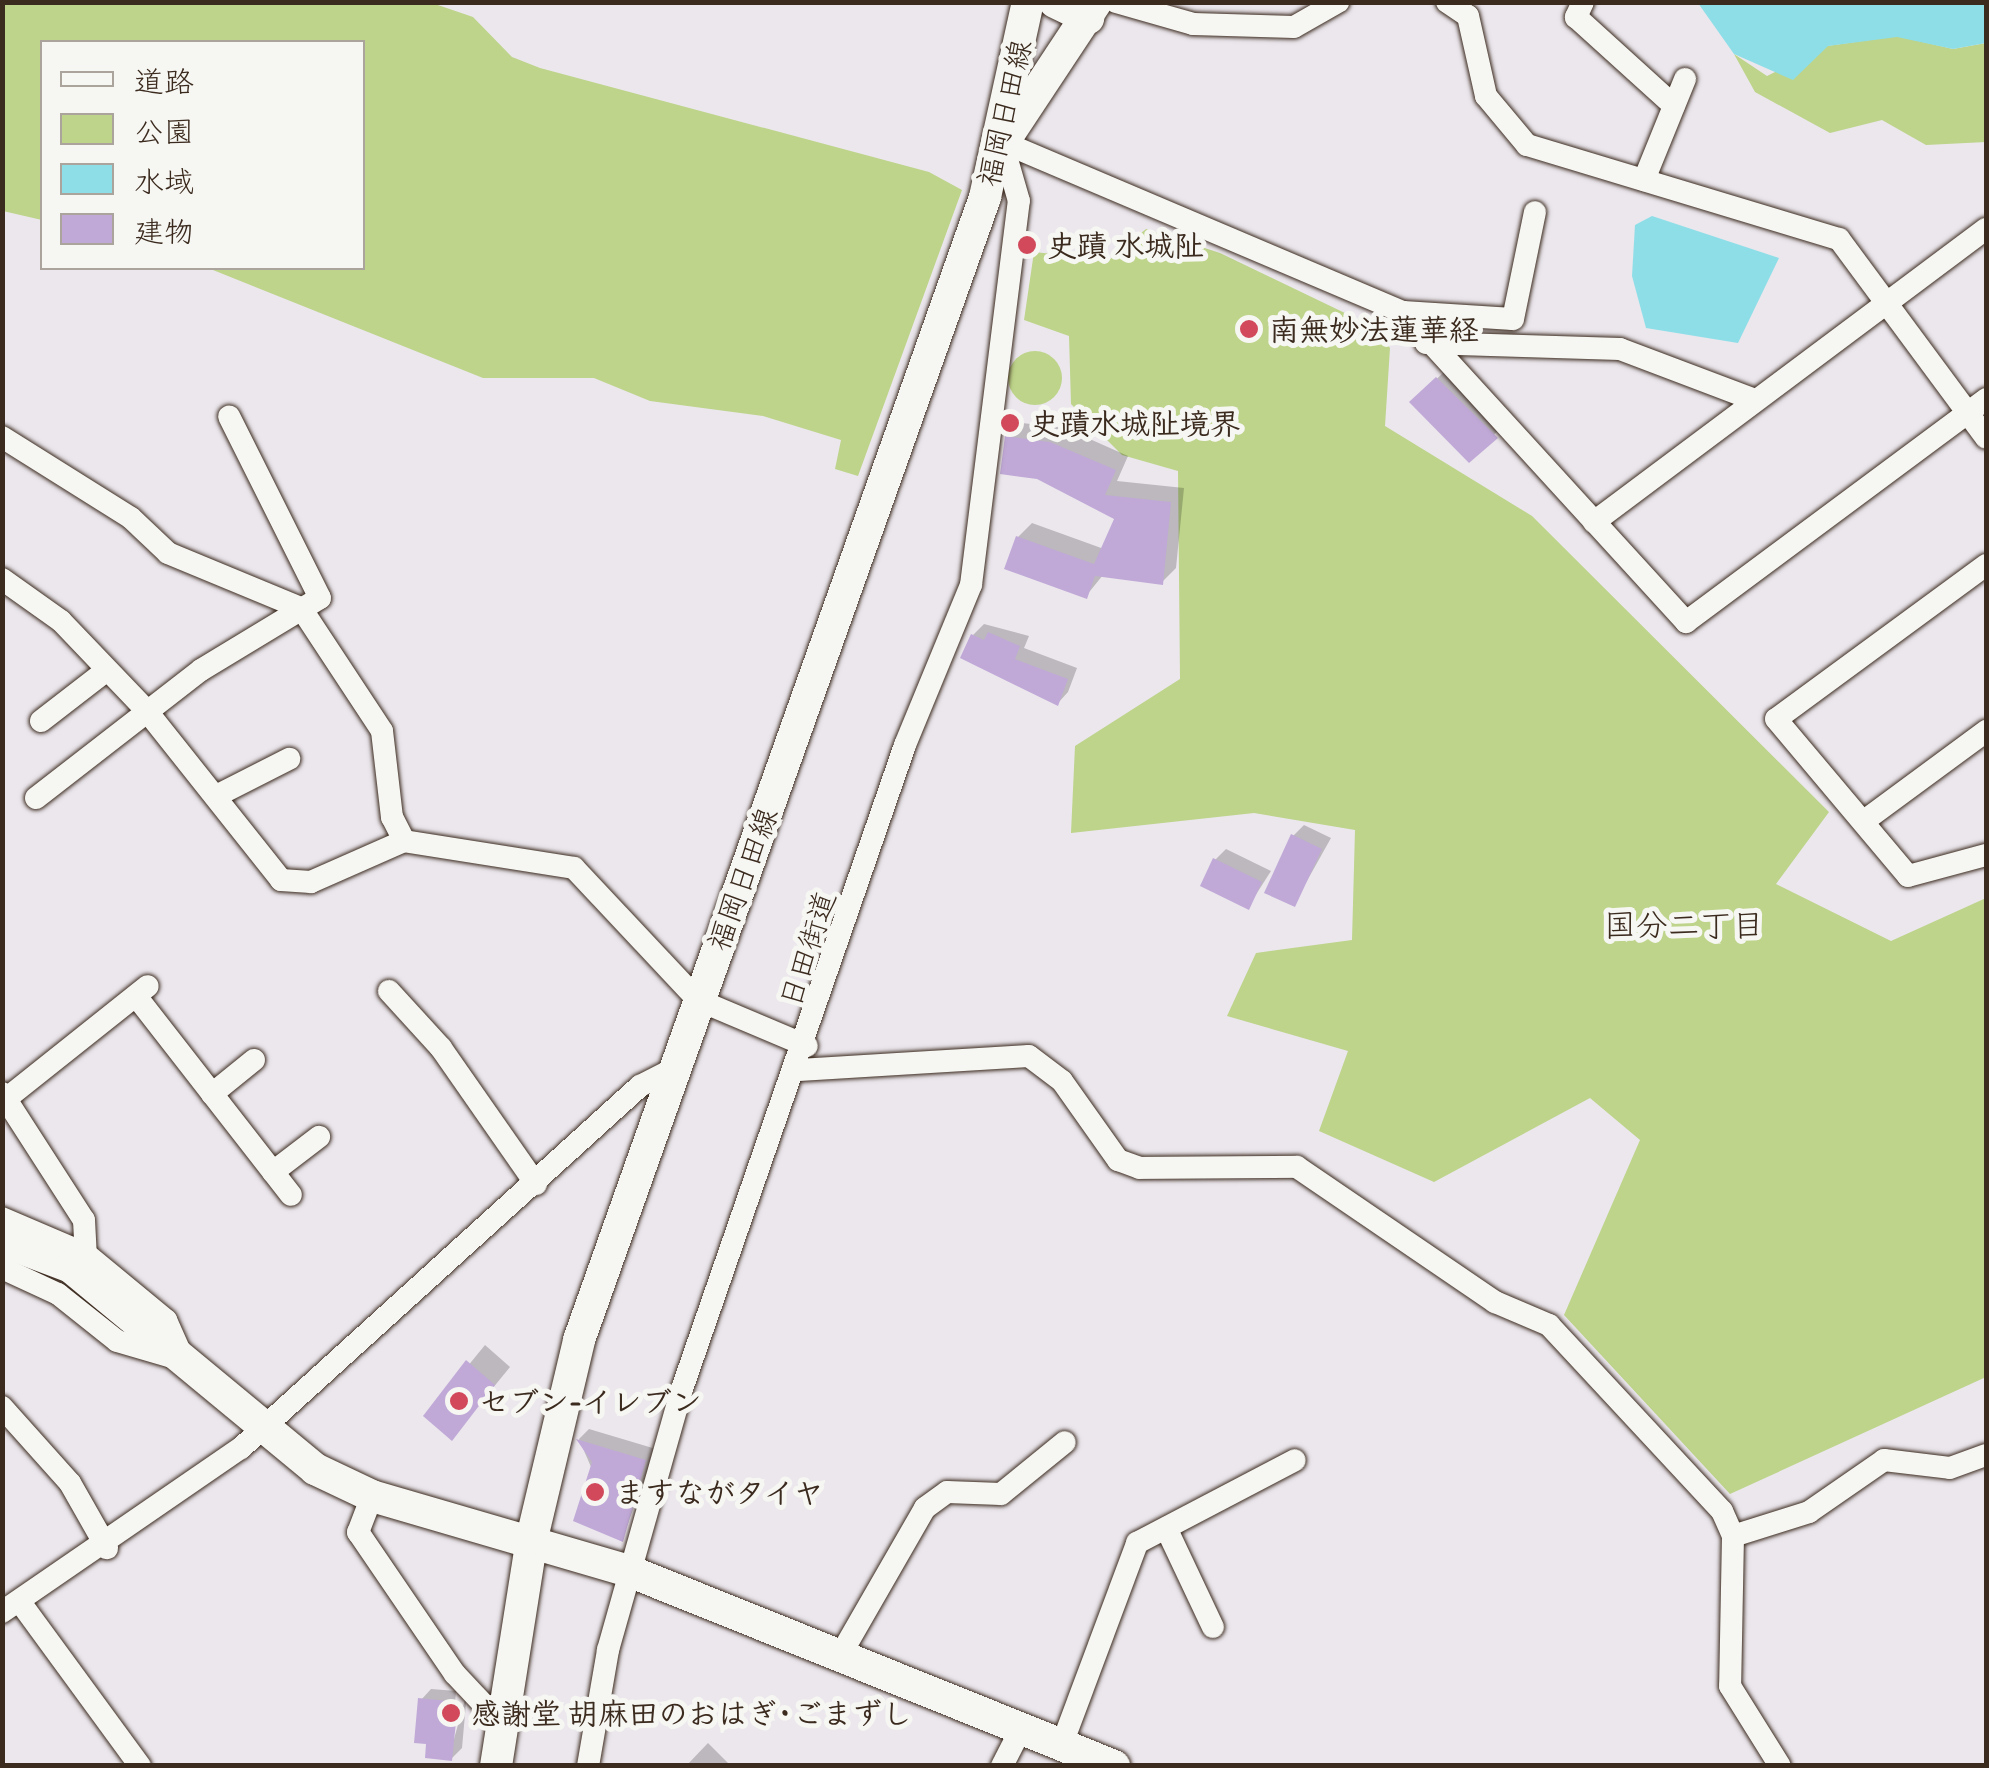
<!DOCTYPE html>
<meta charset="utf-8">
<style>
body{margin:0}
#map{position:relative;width:1989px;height:1768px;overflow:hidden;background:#ebe7ed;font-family:Delius,"Klee One",sans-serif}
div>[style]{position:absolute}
.green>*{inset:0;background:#bdd48a}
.round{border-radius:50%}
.water>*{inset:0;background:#8edee8}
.shadow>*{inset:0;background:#0003}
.building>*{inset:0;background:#c0a9d7}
.roads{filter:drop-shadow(0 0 2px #3b2a1e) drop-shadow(0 0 2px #3b2a1e)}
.street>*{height:22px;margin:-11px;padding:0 11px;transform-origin:11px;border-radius:11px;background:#f6f6f2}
.secondary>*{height:32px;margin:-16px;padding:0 16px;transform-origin:16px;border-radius:16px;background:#f6f6f2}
.dots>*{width:28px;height:28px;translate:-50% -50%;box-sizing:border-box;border:5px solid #f6f6f2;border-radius:50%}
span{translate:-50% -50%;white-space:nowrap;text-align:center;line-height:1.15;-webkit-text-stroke:10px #f6f6f2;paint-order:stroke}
.street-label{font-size:30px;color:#3b2a1e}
.poi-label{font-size:30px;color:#3b2a1e;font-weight:700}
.left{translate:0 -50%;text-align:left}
.neighbourhood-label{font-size:32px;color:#3b2a1e}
.frame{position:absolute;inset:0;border:5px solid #3b2a1e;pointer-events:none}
.legend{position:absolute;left:40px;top:40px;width:325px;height:230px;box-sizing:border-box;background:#f6f6f2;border:2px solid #aba49d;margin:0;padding:12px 18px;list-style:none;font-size:30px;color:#3b2a1e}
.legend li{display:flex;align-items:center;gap:20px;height:50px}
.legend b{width:50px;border:2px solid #aba49d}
</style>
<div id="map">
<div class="green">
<div style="clip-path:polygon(3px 2px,432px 3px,473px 17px,512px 57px,540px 68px,929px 172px,962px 190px,858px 476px,835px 469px,841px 440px,763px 416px,650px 401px,594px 378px,483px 378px,208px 268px,362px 268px,362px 42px,42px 42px,42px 220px,3px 211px)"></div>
<div style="clip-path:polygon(1897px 36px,1953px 49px,1986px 43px,1986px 142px,1926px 145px,1882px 120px,1830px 133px,1755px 92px,1734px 54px,1767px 76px,1827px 46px)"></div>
<div style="clip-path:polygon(1146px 229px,1220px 253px,1374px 327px,1390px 348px,1385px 426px,1532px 516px,1829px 812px,1776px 884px,1891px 941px,1986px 898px,1986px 1377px,1730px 1494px,1564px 1315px,1640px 1140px,1590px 1098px,1434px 1182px,1319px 1131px,1348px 1051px,1227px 1016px,1256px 953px,1352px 940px,1355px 830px,1254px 813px,1071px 833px,1075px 746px,1180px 679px,1178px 471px,1122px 455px,1071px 404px,1069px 336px,1024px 320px,1034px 252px,1109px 260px)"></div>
<div class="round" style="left:1008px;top:351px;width:54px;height:54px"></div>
</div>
<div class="water">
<div style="clip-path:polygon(1698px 3px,1986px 3px,1986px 43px,1953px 49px,1897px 37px,1828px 46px,1793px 80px,1734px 54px)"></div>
<div style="clip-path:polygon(1652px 216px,1779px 258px,1738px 343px,1646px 328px,1632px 276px,1635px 225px)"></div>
</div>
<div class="shadow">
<div style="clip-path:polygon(1448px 368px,1505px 424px,1469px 459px,1413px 402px)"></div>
<div style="clip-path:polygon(1022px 423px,1065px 428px,1128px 456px,1117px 481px,1184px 488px,1176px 568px,1162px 582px,1103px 575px,1086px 596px,1018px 537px,1032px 523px,1104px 549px,1117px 518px,1007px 437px)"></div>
<div style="clip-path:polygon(984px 624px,1029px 636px,1024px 648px,1077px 668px,1068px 692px,1058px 703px,973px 635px)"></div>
<div style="clip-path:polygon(1304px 825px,1331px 838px,1294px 904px,1293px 836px)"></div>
<div style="clip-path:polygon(1226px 849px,1271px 871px,1248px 907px,1215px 860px)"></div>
<div style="clip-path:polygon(485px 1345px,510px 1367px,452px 1438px,427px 1416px)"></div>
<div style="clip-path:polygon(589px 1429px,656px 1449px,622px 1539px,579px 1439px)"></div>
<div style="clip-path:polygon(431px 1689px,456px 1691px,451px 1750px,467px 1692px,462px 1748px,452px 1758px,421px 1700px)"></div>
<div style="clip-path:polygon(708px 1743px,731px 1766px,686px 1766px)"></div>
</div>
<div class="building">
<div style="clip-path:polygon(1436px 377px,1498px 438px,1469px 463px,1409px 402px)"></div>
<div style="clip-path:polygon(1005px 436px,1050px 442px,1116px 470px,1105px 495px,1171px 502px,1163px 585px,1095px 576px,1087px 599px,1004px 569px,1016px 536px,1094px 564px,1114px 519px,1037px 479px,1000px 474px)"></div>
<div style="clip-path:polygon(988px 632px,1020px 646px,1015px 659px,1068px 679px,1058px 706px,960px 658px,971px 634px,984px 640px)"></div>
<div style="clip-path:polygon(1291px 834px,1322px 849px,1295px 907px,1264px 893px)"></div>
<div style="clip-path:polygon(1213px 858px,1262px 882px,1249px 910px,1200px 886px)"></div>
<div style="clip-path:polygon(466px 1360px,495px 1385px,452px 1441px,423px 1416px)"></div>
<div style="clip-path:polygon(576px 1439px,646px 1460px,623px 1542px,573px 1521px,592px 1462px)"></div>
<div style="clip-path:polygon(418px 1698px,458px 1702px,452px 1761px,425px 1758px,426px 1744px,414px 1743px)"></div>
</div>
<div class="roads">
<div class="street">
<div style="left:1116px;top:2px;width:80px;rotate:15.9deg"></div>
<div style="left:1193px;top:24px;width:101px;rotate:1.7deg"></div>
<div style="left:1294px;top:27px;width:51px;rotate:-29.6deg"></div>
<div style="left:1447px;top:2px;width:25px;rotate:34deg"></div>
<div style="left:1468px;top:16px;width:82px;rotate:77.3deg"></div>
<div style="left:1486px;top:96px;width:64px;rotate:50.1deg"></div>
<div style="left:1527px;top:145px;width:326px;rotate:16.8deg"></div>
<div style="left:1839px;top:239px;width:247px;rotate:53.5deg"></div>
<div style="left:1583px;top:2px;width:17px;rotate:115deg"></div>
<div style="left:1576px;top:17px;width:132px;rotate:42.2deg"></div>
<div style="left:1002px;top:142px;width:436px;rotate:23deg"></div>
<div style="left:1403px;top:312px;width:420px;rotate:47.6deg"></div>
<div style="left:1686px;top:622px;width:374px;rotate:-36.6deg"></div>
<div style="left:1644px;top:180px;width:109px;rotate:-67.9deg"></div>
<div style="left:1403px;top:312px;width:110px;rotate:3.6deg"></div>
<div style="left:1513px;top:319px;width:109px;rotate:-78.4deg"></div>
<div style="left:1426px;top:343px;width:194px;rotate:1.8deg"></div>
<div style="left:1620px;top:349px;width:141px;rotate:20.7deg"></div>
<div style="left:2px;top:437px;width:152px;rotate:32.1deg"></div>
<div style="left:131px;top:518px;width:51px;rotate:43.4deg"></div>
<div style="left:168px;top:553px;width:144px;rotate:22.5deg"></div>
<div style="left:301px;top:608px;width:147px;rotate:56.6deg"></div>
<div style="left:382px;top:731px;width:87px;rotate:83.4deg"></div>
<div style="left:392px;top:817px;width:27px;rotate:63deg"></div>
<div style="left:404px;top:841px;width:172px;rotate:9deg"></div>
<div style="left:574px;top:868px;width:181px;rotate:46.8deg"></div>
<div style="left:698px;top:1000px;width:118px;rotate:22.9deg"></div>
<div style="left:1594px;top:522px;width:489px;rotate:-36.8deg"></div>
<div style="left:1986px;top:565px;width:260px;rotate:143.7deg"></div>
<div style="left:1776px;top:719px;width:205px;rotate:49.9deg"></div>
<div style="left:1908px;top:876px;width:81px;rotate:-15.1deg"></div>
<div style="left:2px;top:579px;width:72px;rotate:35.4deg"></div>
<div style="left:61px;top:621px;width:123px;rotate:46.3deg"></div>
<div style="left:146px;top:710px;width:217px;rotate:51.5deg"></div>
<div style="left:281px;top:880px;width:30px;rotate:4deg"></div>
<div style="left:311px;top:882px;width:102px;rotate:-23.8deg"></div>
<div style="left:41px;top:721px;width:83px;rotate:-37.7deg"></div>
<div style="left:218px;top:795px;width:80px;rotate:-26.9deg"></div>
<div style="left:36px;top:798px;width:209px;rotate:-37.8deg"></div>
<div style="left:201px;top:670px;width:139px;rotate:-31.2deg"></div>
<div style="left:320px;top:598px;width:203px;rotate:-116.6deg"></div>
<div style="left:1864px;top:821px;width:152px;rotate:-36.4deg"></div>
<div style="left:389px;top:991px;width:77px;rotate:47.6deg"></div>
<div style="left:441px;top:1048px;width:166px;rotate:55.1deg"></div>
<div style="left:136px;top:996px;width:252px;rotate:52.1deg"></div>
<div style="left:799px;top:1070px;width:230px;rotate:-3.5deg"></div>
<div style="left:1029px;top:1056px;width:41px;rotate:37.1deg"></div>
<div style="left:1062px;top:1081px;width:97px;rotate:54.7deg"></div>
<div style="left:1118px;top:1160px;width:23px;rotate:20deg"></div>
<div style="left:1140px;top:1168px;width:157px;rotate:-0.4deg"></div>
<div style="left:1297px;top:1167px;width:240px;rotate:34.3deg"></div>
<div style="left:1495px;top:1302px;width:59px;rotate:23.1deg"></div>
<div style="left:1549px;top:1325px;width:254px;rotate:47.1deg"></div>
<div style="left:1722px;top:1511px;width:27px;rotate:66deg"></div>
<div style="left:1733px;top:1536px;width:150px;rotate:91.1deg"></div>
<div style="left:1730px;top:1686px;width:94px;rotate:58deg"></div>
<div style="left:2px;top:1093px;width:151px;rotate:57.2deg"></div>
<div style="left:84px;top:1220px;width:34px;rotate:87deg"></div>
<div style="left:212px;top:1094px;width:54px;rotate:-39deg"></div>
<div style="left:2px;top:1102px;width:186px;rotate:-38.5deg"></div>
<div style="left:273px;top:1172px;width:58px;rotate:-37.3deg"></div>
<div style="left:2px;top:1218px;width:91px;rotate:23.2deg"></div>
<div style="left:86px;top:1254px;width:104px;rotate:39.5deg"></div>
<div style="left:166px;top:1320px;width:36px;rotate:66deg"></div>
<div style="left:2px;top:1268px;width:62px;rotate:24.9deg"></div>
<div style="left:58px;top:1294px;width:75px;rotate:38.5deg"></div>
<div style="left:117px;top:1341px;width:57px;rotate:16.2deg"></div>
<div style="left:2px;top:1407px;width:102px;rotate:48.2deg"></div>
<div style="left:70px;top:1483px;width:75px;rotate:60.4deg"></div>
<div style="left:372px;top:1496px;width:39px;rotate:111deg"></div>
<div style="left:358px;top:1532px;width:172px;rotate:55.7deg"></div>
<div style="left:455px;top:1674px;width:69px;rotate:46.8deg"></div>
<div style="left:1168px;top:1532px;width:105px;rotate:64.7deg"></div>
<div style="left:1733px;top:1536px;width:80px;rotate:-17.5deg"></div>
<div style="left:1809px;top:1512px;width:91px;rotate:-34.7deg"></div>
<div style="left:1884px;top:1460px;width:66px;rotate:6.9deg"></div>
<div style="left:1950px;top:1468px;width:38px;rotate:-20deg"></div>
<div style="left:20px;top:1602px;width:203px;rotate:53.8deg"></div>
<div style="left:2px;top:1612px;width:290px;rotate:-34.5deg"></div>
<div style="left:241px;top:1448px;width:539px;rotate:-42.22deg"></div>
<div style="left:640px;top:1086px;width:38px;rotate:-27deg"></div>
<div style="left:841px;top:1654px;width:168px;rotate:-60.1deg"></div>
<div style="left:925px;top:1508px;width:27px;rotate:-36deg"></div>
<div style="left:947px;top:1492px;width:54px;rotate:2.1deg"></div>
<div style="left:1001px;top:1494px;width:82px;rotate:-39.1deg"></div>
<div style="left:1062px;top:1744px;width:215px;rotate:-69.5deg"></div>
<div style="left:1137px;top:1543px;width:178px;rotate:-27.7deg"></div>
<div style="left:588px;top:1766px;width:118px;rotate:-80.2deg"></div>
<div style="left:608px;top:1650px;width:271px;rotate:-74.2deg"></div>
<div style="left:682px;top:1389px;width:682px;rotate:-70.9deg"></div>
<div style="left:905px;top:745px;width:173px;rotate:-67.6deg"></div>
<div style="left:971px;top:585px;width:387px;rotate:-82.9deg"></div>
<div style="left:1019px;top:201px;width:61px;rotate:-106.1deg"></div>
<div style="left:1002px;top:1766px;width:44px;rotate:-62.9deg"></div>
</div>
<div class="secondary">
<div style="left:1055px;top:2px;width:37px;rotate:26deg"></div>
<div style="left:1010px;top:132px;width:156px;rotate:-56.5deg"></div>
<div style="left:2px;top:1241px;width:74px;rotate:20.6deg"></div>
<div style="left:71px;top:1267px;width:317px;rotate:39.6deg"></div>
<div style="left:315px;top:1469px;width:63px;rotate:25.3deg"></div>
<div style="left:372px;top:1496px;width:268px;rotate:16.3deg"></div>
<div style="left:629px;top:1571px;width:523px;rotate:21.9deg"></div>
<div style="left:496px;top:1766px;width:231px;rotate:-81deg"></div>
<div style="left:532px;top:1538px;width:204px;rotate:-76.6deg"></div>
<div style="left:579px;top:1340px;width:1213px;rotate:-70.44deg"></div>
<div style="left:985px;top:197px;width:200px;rotate:-77.6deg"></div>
</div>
</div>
<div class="dots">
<div style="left:1027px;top:245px;background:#d1495b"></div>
<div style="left:1249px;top:329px;background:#d1495b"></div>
<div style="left:1010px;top:423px;background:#d1495b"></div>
<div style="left:459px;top:1401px;background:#d1495b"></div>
<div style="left:595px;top:1492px;background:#d1495b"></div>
<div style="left:451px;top:1713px;background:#d1495b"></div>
</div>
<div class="street-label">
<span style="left:1004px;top:113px;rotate:-77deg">福岡日田線</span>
<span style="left:742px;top:879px;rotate:-70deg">福岡日田線</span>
<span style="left:807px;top:949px;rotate:-72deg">日田街道</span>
</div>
<div class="poi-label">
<span class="left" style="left:1047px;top:245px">史蹟 水城阯</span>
<span class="left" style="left:1269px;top:329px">南無妙法蓮華経</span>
<span class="left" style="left:1030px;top:423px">史蹟水城阯境界</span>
<span class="left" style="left:479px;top:1401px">セブン-イレブン</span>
<span class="left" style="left:615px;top:1492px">ますながタイヤ</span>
<span class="left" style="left:471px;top:1713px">感謝堂 胡麻田のおはぎ･ごまずし</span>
</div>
<div class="neighbourhood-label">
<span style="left:1684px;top:925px">国分二丁目</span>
</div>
<div class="frame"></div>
<ul class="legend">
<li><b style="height:12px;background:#f6f6f2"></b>道路</li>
<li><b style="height:28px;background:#bdd48a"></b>公園</li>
<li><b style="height:28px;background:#8edee8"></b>水域</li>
<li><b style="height:28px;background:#c0a9d7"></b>建物</li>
</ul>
</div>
